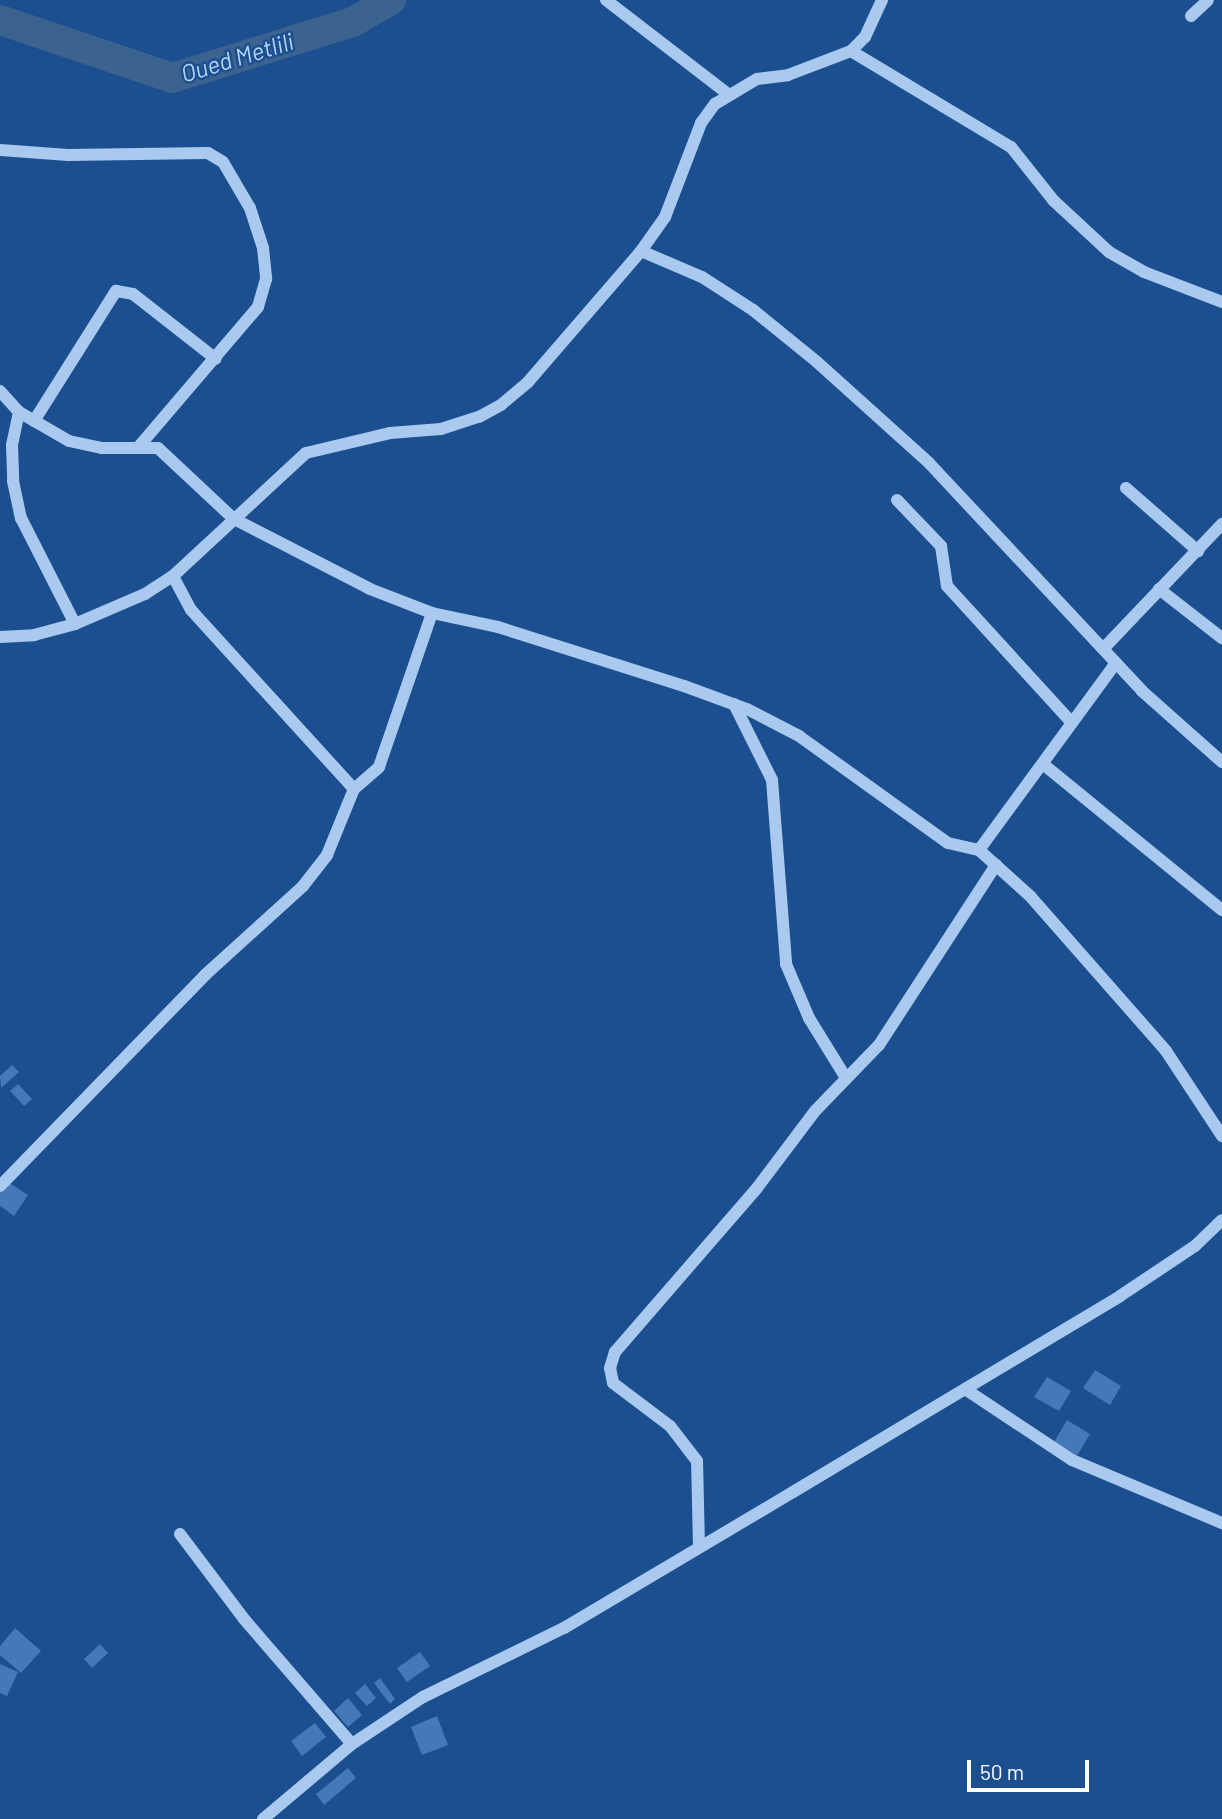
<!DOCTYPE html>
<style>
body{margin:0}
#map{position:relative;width:1222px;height:1819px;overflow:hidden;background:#1b4f8f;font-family:Barlow,sans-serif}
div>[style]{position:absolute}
.river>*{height:30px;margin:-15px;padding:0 15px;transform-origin:15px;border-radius:15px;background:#3c6290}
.building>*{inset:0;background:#4478b7}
.minor>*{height:12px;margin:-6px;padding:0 6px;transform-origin:6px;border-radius:6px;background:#a9c9ee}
span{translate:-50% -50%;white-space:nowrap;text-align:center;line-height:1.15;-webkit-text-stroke:5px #1b4f8f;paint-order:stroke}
.water-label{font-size:24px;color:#b5d3f5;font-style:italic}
.scale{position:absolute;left:967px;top:1760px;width:122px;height:32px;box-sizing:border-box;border:4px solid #fff;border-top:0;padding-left:9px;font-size:21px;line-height:24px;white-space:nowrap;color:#fff;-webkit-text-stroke:5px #1b4f8f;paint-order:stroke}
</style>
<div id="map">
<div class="river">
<div style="left:0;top:20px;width:182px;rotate:18.6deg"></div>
<div style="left:172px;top:78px;width:189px;rotate:-17.2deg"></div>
<div style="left:353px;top:22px;width:44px;rotate:-30.1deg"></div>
</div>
<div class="building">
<div style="clip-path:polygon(12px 1065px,19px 1072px,1px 1088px,0 1076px)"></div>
<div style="clip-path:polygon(18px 1084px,32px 1099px,24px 1106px,10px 1091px)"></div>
<div style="clip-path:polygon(8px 1182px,28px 1195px,14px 1216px,0 1206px,0 1193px)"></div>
<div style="clip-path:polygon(1095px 1370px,1121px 1386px,1110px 1405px,1083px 1388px)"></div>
<div style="clip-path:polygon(1047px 1377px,1071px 1391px,1059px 1411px,1034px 1397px)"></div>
<div style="clip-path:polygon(1067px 1420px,1090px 1434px,1077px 1456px,1054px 1442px)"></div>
<div style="clip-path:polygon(15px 1628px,41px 1651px,21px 1673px,0 1655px,0 1646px)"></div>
<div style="clip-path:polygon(100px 1644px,108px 1653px,92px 1668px,84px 1659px)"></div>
<div style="clip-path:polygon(420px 1652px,430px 1666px,407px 1682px,397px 1668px)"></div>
<div style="clip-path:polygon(0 1664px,18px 1672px,7px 1696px,0 1693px)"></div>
<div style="clip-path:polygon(380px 1678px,395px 1699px,390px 1704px,374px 1683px)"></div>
<div style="clip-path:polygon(365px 1684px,376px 1698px,367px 1706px,355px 1693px)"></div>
<div style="clip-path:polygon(348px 1698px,362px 1715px,348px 1727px,334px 1711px)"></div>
<div style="clip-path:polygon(437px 1716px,448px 1745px,422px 1755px,411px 1727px)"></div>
<div style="clip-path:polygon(315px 1723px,326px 1737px,302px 1756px,291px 1741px)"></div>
<div style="clip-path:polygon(348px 1768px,356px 1778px,324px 1805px,316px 1794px)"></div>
</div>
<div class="minor">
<div style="left:606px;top:0;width:154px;rotate:37.6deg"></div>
<div style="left:1191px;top:16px;width:23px;rotate:-43deg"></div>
<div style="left:851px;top:51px;width:187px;rotate:31deg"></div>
<div style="left:1011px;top:147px;width:69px;rotate:51.5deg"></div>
<div style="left:1054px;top:201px;width:75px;rotate:42.8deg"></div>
<div style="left:1109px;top:252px;width:40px;rotate:29.7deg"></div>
<div style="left:1144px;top:272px;width:84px;rotate:21deg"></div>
<div style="left:0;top:150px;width:68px;rotate:4.2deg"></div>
<div style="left:68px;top:155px;width:140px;rotate:-0.8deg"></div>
<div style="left:208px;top:153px;width:17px;rotate:31deg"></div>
<div style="left:223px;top:162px;width:53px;rotate:59.6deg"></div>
<div style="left:250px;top:208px;width:42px;rotate:72deg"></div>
<div style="left:263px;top:248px;width:31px;rotate:84deg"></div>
<div style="left:266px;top:279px;width:29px;rotate:106deg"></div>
<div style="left:258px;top:307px;width:182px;rotate:130.5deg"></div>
<div style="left:641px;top:251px;width:66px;rotate:23.1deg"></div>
<div style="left:702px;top:277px;width:61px;rotate:32.9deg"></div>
<div style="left:753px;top:310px;width:82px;rotate:39.1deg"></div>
<div style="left:817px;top:362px;width:151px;rotate:42deg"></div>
<div style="left:929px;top:463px;width:312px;rotate:46.9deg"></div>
<div style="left:1142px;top:691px;width:107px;rotate:41.6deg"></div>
<div style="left:0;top:391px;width:28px;rotate:48deg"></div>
<div style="left:19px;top:412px;width:58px;rotate:30.1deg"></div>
<div style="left:69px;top:441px;width:33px;rotate:12deg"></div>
<div style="left:101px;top:448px;width:57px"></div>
<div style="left:158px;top:448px;width:104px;rotate:43.1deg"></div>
<div style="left:234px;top:519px;width:153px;rotate:27.2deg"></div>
<div style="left:370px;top:589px;width:66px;rotate:21.2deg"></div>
<div style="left:432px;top:613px;width:67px;rotate:12deg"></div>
<div style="left:498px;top:627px;width:195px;rotate:17.6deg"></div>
<div style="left:684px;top:686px;width:67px;rotate:20.1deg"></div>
<div style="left:747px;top:709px;width:59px;rotate:27.4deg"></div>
<div style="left:799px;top:736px;width:183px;rotate:35.7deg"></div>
<div style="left:948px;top:843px;width:32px;rotate:13deg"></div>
<div style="left:979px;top:850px;width:69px;rotate:42deg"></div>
<div style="left:1030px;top:896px;width:206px;rotate:48.7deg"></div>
<div style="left:1166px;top:1051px;width:102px;rotate:56.6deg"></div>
<div style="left:19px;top:412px;width:34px;rotate:102deg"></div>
<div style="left:12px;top:445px;width:36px;rotate:88deg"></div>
<div style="left:13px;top:481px;width:38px;rotate:78deg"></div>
<div style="left:21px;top:518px;width:119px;rotate:63deg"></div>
<div style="left:34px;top:421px;width:154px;rotate:-57.8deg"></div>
<div style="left:116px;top:291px;width:17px;rotate:10deg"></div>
<div style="left:133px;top:294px;width:105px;rotate:38.1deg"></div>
<div style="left:1126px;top:488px;width:96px;rotate:41.2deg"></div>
<div style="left:897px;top:500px;width:64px;rotate:46.3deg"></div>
<div style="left:941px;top:546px;width:40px;rotate:81.5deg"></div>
<div style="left:947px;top:586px;width:185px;rotate:47.6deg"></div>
<div style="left:1159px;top:589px;width:80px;rotate:37.9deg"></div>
<div style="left:0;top:637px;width:34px;rotate:-3deg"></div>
<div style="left:34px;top:635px;width:42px;rotate:-15deg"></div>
<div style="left:75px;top:624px;width:76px;rotate:-23.2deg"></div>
<div style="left:145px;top:594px;width:33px;rotate:-33deg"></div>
<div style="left:1103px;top:649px;width:173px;rotate:-46.4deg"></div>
<div style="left:734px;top:704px;width:85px;rotate:63.4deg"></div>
<div style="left:772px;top:780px;width:185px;rotate:85.6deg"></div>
<div style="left:786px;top:964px;width:59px;rotate:66.9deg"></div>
<div style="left:809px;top:1018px;width:70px;rotate:58.3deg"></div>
<div style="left:1043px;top:764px;width:231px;rotate:39.2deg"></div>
<div style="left:354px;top:789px;width:33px;rotate:-41deg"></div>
<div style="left:379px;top:767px;width:163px;rotate:-71deg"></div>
<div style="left:979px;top:850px;width:232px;rotate:-53.8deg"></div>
<div style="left:0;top:1186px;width:294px;rotate:-45.8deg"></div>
<div style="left:205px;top:975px;width:132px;rotate:-42.2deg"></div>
<div style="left:303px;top:886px;width:39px;rotate:-52deg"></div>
<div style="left:327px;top:855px;width:71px;rotate:-67.8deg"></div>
<div style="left:354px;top:789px;width:242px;rotate:-132.3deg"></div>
<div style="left:191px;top:610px;width:38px;rotate:-118deg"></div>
<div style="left:173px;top:576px;width:181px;rotate:-42.8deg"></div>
<div style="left:306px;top:453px;width:86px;rotate:-13.4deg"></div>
<div style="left:390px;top:433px;width:51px;rotate:-4.5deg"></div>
<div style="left:441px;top:429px;width:40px;rotate:-18deg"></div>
<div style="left:479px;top:417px;width:26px;rotate:-29deg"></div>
<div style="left:502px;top:404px;width:34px;rotate:-40deg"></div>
<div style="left:528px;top:382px;width:173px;rotate:-49.2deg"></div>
<div style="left:641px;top:251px;width:42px;rotate:-54.8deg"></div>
<div style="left:665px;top:217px;width:101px;rotate:-69deg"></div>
<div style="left:701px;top:123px;width:24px;rotate:-54deg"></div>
<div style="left:715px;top:104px;width:49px;rotate:-30.8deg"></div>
<div style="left:757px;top:79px;width:31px;rotate:-7deg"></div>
<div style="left:788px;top:75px;width:67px;rotate:-20.9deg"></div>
<div style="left:851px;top:51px;width:20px;rotate:-45deg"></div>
<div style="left:865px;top:37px;width:41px;rotate:-65.3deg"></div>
<div style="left:965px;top:1389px;width:128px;rotate:33.6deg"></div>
<div style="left:1072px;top:1460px;width:163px;rotate:22.8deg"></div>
<div style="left:180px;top:1534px;width:106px;rotate:53deg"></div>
<div style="left:244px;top:1619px;width:165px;rotate:49.2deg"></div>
<div style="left:699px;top:1547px;width:86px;rotate:-91.3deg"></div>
<div style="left:697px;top:1461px;width:44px;rotate:-127.6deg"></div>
<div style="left:670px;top:1426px;width:71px;rotate:-143deg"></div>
<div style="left:613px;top:1383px;width:15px;rotate:-101deg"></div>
<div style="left:610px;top:1368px;width:17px;rotate:-73deg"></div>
<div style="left:615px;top:1352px;width:217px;rotate:-49.1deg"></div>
<div style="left:757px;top:1188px;width:96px;rotate:-53deg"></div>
<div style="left:815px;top:1111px;width:92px;rotate:-45.9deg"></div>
<div style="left:879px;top:1045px;width:215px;rotate:-57deg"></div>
<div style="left:263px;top:1819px;width:116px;rotate:-40.1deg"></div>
<div style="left:352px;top:1744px;width:85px;rotate:-33.5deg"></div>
<div style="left:423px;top:1697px;width:157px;rotate:-26.1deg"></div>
<div style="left:564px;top:1628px;width:266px;rotate:-30.7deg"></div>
<div style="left:793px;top:1492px;width:381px;rotate:-30.9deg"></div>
<div style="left:1120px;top:1296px;width:90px;rotate:-33.7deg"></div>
<div style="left:1195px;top:1246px;width:37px;rotate:-44deg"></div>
</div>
<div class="water-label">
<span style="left:237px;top:57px;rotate:-17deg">Oued Metlili</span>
</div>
<div class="scale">50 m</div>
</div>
